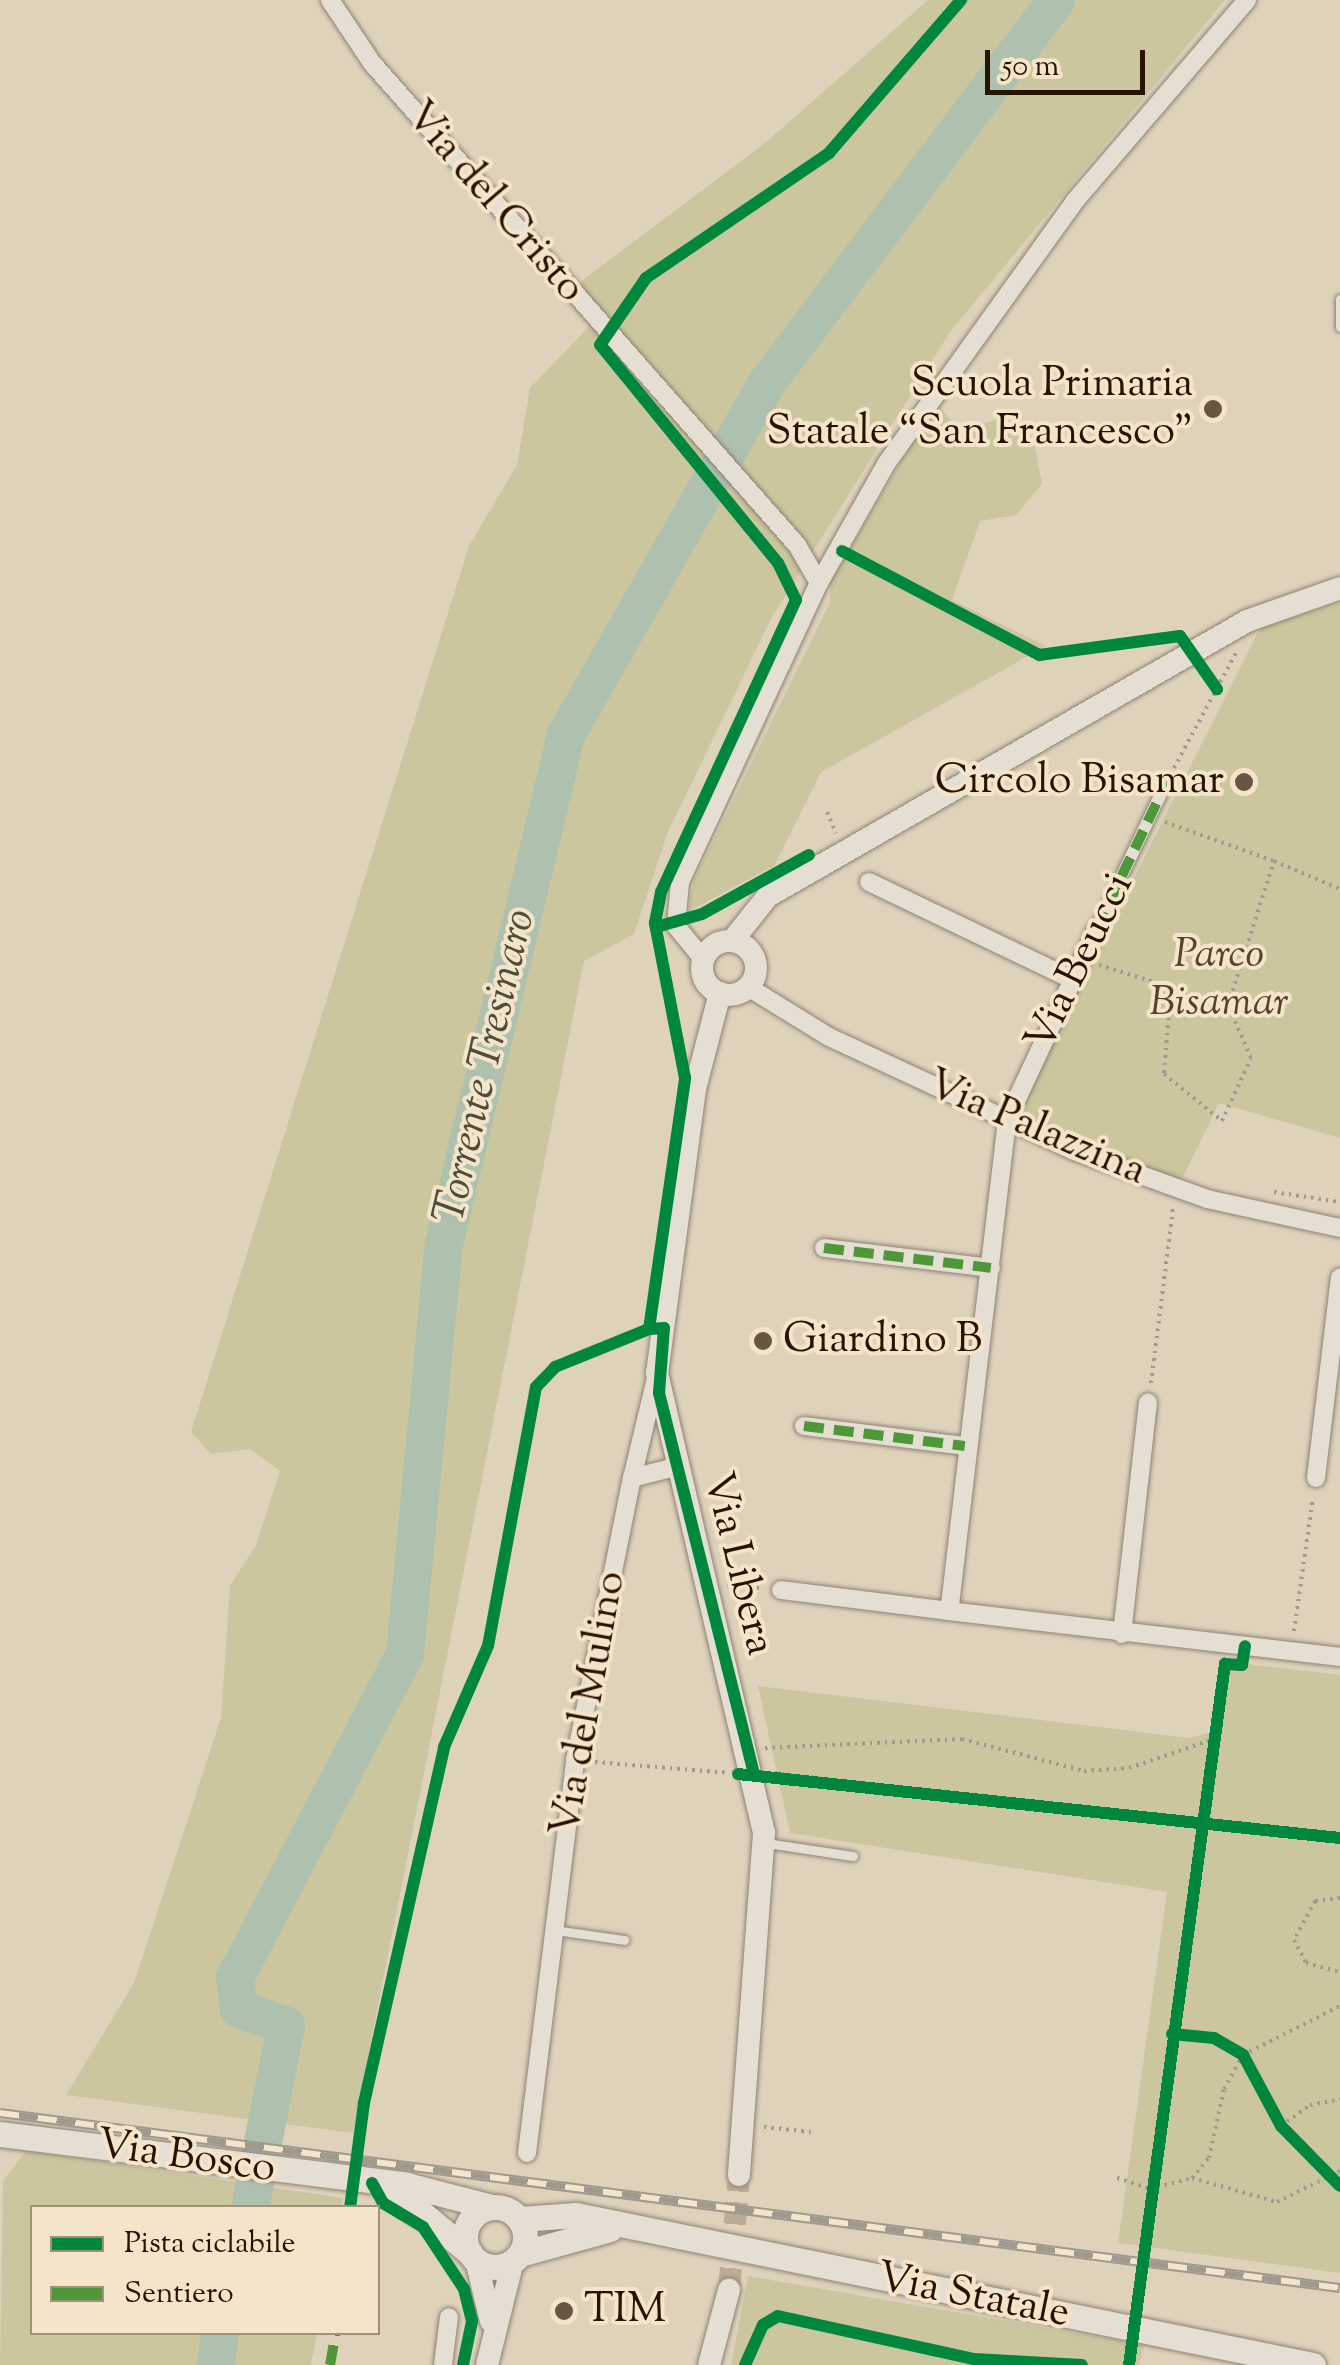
<!DOCTYPE html>
<meta charset="utf-8">
<style>
body{margin:0}
#map{position:relative;width:1340px;height:2365px;overflow:hidden;background:#dfd2bb;font-family:"Sorts Mill Goudy",serif}
div>[style]{position:absolute}
.green>*{inset:0;background:#ccc69e}
.river>*{height:38px;margin:-19px;padding:0 19px;transform-origin:19px;border-radius:19px;background:#aec0ae}
.tertiary-tunnel>*{height:22px;margin-top:-11px;transform-origin:0;background:repeating-linear-gradient(90deg,#baac96 0 22px,transparent 0 33px)}
.path>*{height:4px;margin-top:-2px;transform-origin:0;background:repeating-linear-gradient(90deg,#a0998e 0 2.5px,transparent 0 7.5px)}
.roads{filter:drop-shadow(0 0 2px #8c8374) drop-shadow(0 0 2px #8c8374)}
.service>*{height:9px;margin:-4.5px;padding:0 4.5px;transform-origin:4.5px;border-radius:4.5px;background:#e5ded3}
.pedestrian>*{height:12px;margin:-6px;padding:0 6px;transform-origin:6px;border-radius:6px;background:#e5ded3}
.minor>*{height:18px;margin:-9px;padding:0 9px;transform-origin:9px;border-radius:9px;background:#e5ded3}
.tertiary>*{height:22px;margin:-11px;padding:0 11px;transform-origin:11px;border-radius:11px;background:#e5ded3}
.tertiary>.ring{margin:-11px;padding:0;box-sizing:content-box;background:none;border:22px solid #e5ded3;border-radius:50%}
.secondary>*{height:25px;margin:-12.5px;padding:0 12.5px;transform-origin:12.5px;border-radius:12.5px;background:#e5ded3}
.secondary>.ring{margin:-12.5px;padding:0;box-sizing:content-box;background:none;border:25px solid #e5ded3;border-radius:50%}
.rail>*{height:10px;margin-top:-5px;transform-origin:0;background:repeating-linear-gradient(90deg,#f4e4c9 0 19px,#a0998e 0 38px);box-sizing:border-box;border-block:2px solid #a0998e}
.quiet>*{height:10px;margin-top:-5px;transform-origin:0;background:repeating-linear-gradient(90deg,#4e9839 0 20px,transparent 0 30px)}
.cycleway>*{height:12px;margin:-6px;padding:0 6px;transform-origin:6px;border-radius:6px;background:#00873e}
.dots>*{width:28px;height:28px;translate:-50% -50%;box-sizing:border-box;border:5px solid #f4e4c9;border-radius:50%}
span{translate:-50% -50%;white-space:nowrap;text-align:center;line-height:1.15;-webkit-text-stroke:8px #f4e4c9;paint-order:stroke}
.street-label{font-size:42px;color:#261400}
.poi-label{font-size:42px;color:#261400}
.right{translate:-100% -50%;text-align:right}
.left{translate:0 -50%;text-align:left}
.park-label{font-size:42px;color:#534628;font-style:italic}
.water-label{font-size:45px;color:#4e4e3b;font-style:italic}
.legend{position:absolute;left:30px;top:2205px;width:350px;height:130px;box-sizing:border-box;background:#f4e4c9;border:2px solid #a29179;margin:0;padding:12px 18px;list-style:none;font-size:30px;color:#261400}
.legend li{display:flex;align-items:center;gap:20px;height:50px}
.legend b{width:50px;border:2px solid #a29179}
.scale{position:absolute;left:985px;top:50px;width:160px;height:45px;box-sizing:border-box;border:5px solid #261400;border-top:0;padding-left:12px;font-size:30px;line-height:35px;white-space:nowrap;color:#261400;-webkit-text-stroke:8px #f4e4c9;paint-order:stroke}
</style>
<div id="map">
<div class="green">
<div style="clip-path:polygon(928px 0,1225px 0,950px 332px,771px 619px,668px 832px,634px 934px,584px 961px,353px 2133px,66px 2095px,134px 1983px,221px 1718px,230px 1586px,256px 1545px,280px 1471px,250px 1449px,211px 1454px,191px 1432px,469px 546px,517px 465px,530px 388px,601px 314px,580px 282px,765px 143px)"></div>
<div style="clip-path:polygon(936px 402px,960px 431px,1001px 418px,1034px 441px,1042px 484px,1016px 515px,980px 521px,952px 600px,1046px 646px,821px 772px,774px 866px,689px 911px,693px 882px,830px 602px,830px 582px)"></div>
<div style="clip-path:polygon(1340px 602px,1340px 1138px,1219px 1103px,1180px 1183px,1013px 1118px,1260px 628px)"></div>
<div style="clip-path:polygon(1222px 1661px,1340px 1675px,1340px 2273px,1118px 2243px,1167px 1892px,790px 1833px,758px 1686px,1190px 1738px,1211px 1732px)"></div>
<div style="clip-path:polygon(26px 2151px,343px 2198px,341px 2208px,32px 2208px,32px 2332px,317px 2333px,311px 2365px,0 2365px,3px 2181px)"></div>
<div style="clip-path:polygon(748px 2276px,1144px 2345px,1139px 2365px,731px 2365px)"></div>
</div>
<div class="river">
<div style="left:250px;top:2208px;width:186px;rotate:-78.8deg"></div>
<div style="left:286px;top:2026px;width:50px;rotate:-160.1deg"></div>
<div style="left:239px;top:2009px;width:31px;rotate:-97deg"></div>
<div style="left:235px;top:1978px;width:366px;rotate:-62.3deg"></div>
<div style="left:405px;top:1654px;width:412px;rotate:-84.6deg"></div>
<div style="left:444px;top:1244px;width:523px;rotate:-76.52deg"></div>
<div style="left:566px;top:735px;width:404px;rotate:-60.3deg"></div>
<div style="left:766px;top:384px;width:481px;rotate:-52.9deg"></div>
<div style="left:216px;top:2365px;width:33px;rotate:-83deg"></div>
</div>
<div class="tertiary-tunnel">
<div style="left:729px;top:2290px;width:115px;rotate:-85deg"></div>
</div>
<div class="path">
<div style="left:622px;top:316px;width:45px;rotate:-57.7deg"></div>
<div style="left:646px;top:278px;width:56px;rotate:-37.7deg"></div>
<div style="left:690px;top:244px;width:166px;rotate:-33.2deg"></div>
<div style="left:829px;top:153px;width:202px;rotate:-49.2deg"></div>
<div style="left:855px;top:558px;width:208px;rotate:27.8deg"></div>
<div style="left:1039px;top:655px;width:140px;rotate:-8.2deg"></div>
<div style="left:1204px;top:671px;width:22px;rotate:54deg"></div>
<div style="left:1174px;top:768px;width:131px;rotate:-61.7deg"></div>
<div style="left:827px;top:812px;width:23px;rotate:67deg"></div>
<div style="left:1165px;top:822px;width:116px;rotate:19.7deg"></div>
<div style="left:1099px;top:965px;width:135px;rotate:17.2deg"></div>
<div style="left:1228px;top:1005px;width:151px;rotate:-72.3deg"></div>
<div style="left:1274px;top:861px;width:72px;rotate:23deg"></div>
<div style="left:1171px;top:988px;width:86px;rotate:94.7deg"></div>
<div style="left:1164px;top:1074px;width:75px;rotate:39deg"></div>
<div style="left:1222px;top:1121px;width:69px;rotate:-65.3deg"></div>
<div style="left:1251px;top:1058px;width:58px;rotate:-113.5deg"></div>
<div style="left:1274px;top:1192px;width:67px;rotate:8.6deg"></div>
<div style="left:1151px;top:1383px;width:176px;rotate:-82.8deg"></div>
<div style="left:727px;top:1585px;width:35px;rotate:5deg"></div>
<div style="left:1294px;top:1631px;width:135px;rotate:-81.9deg"></div>
<div style="left:765px;top:1748px;width:197px;rotate:-2.6deg"></div>
<div style="left:962px;top:1739px;width:126px;rotate:14.7deg"></div>
<div style="left:1084px;top:1771px;width:45px;rotate:-3.8deg"></div>
<div style="left:1129px;top:1768px;width:90px;rotate:-18.8deg"></div>
<div style="left:595px;top:1762px;width:135px;rotate:4.7deg"></div>
<div style="left:774px;top:1773px;width:570px;rotate:6.55deg"></div>
<div style="left:1340px;top:1898px;width:25px;rotate:173deg"></div>
<div style="left:1315px;top:1901px;width:44px;rotate:118.3deg"></div>
<div style="left:1294px;top:1940px;width:26px;rotate:62deg"></div>
<div style="left:1306px;top:1963px;width:35px;rotate:15deg"></div>
<div style="left:1172px;top:2034px;width:42px;rotate:5.4deg"></div>
<div style="left:1214px;top:2038px;width:34px;rotate:30deg"></div>
<div style="left:1243px;top:2055px;width:81px;rotate:61.8deg"></div>
<div style="left:1281px;top:2126px;width:84px;rotate:45.5deg"></div>
<div style="left:1281px;top:2126px;width:36px;rotate:-36deg"></div>
<div style="left:1310px;top:2105px;width:31px;rotate:-11deg"></div>
<div style="left:764px;top:2127px;width:47px;rotate:6.1deg"></div>
<div style="left:1117px;top:2178px;width:35px;rotate:18deg"></div>
<div style="left:1150px;top:2189px;width:43px;rotate:-14.7deg"></div>
<div style="left:1192px;top:2178px;width:26px;rotate:-50deg"></div>
<div style="left:1209px;top:2158px;width:71px;rotate:-77.7deg"></div>
<div style="left:1224px;top:2089px;width:39px;rotate:-61deg"></div>
<div style="left:1243px;top:2055px;width:109px;rotate:-26.8deg"></div>
<div style="left:1192px;top:2178px;width:88px;rotate:15.8deg"></div>
<div style="left:1277px;top:2202px;width:70px;rotate:-26.2deg"></div>
</div>
<div class="roads">
<div class="service">
<div style="left:1340px;top:299px;width:28px;rotate:90deg"></div>
<div style="left:767px;top:1843px;width:87px;rotate:8.6deg"></div>
<div style="left:555px;top:1930px;width:70px;rotate:8.2deg"></div>
</div>
<div class="pedestrian">
<div style="left:1096px;top:930px;width:165px;rotate:-64.5deg"></div>
</div>
<div class="minor">
<div style="left:330px;top:0;width:76px;rotate:56.3deg"></div>
<div style="left:372px;top:63px;width:643px;rotate:48.6deg"></div>
<div style="left:797px;top:545px;width:44px;rotate:59.9deg"></div>
<div style="left:869px;top:882px;width:222px;rotate:25.6deg"></div>
<div style="left:1096px;top:930px;width:210px;rotate:115.1deg"></div>
<div style="left:1007px;top:1120px;width:494px;rotate:96.7deg"></div>
<div style="left:949px;top:1611px;width:394px;rotate:6.7deg"></div>
<div style="left:703px;top:959px;width:43px;rotate:-129.3deg"></div>
<div style="left:676px;top:926px;width:44px;rotate:-84.8deg"></div>
<div style="left:680px;top:882px;width:330px;rotate:-65.1deg"></div>
<div style="left:819px;top:583px;width:137px;rotate:-60.6deg"></div>
<div style="left:886px;top:464px;width:322px;rotate:-54.3deg"></div>
<div style="left:1074px;top:202px;width:266px;rotate:-49.4deg"></div>
<div style="left:748px;top:987px;width:95px;rotate:31.7deg"></div>
<div style="left:829px;top:1037px;width:268px;rotate:24.9deg"></div>
<div style="left:1072px;top:1150px;width:144px;rotate:19.9deg"></div>
<div style="left:1207px;top:1199px;width:136px;rotate:12.3deg"></div>
<div style="left:824px;top:1248px;width:168px;rotate:6.8deg"></div>
<div style="left:657px;top:1374px;width:107px;rotate:103.5deg"></div>
<div style="left:632px;top:1478px;width:49px;rotate:-14.3deg"></div>
<div style="left:804px;top:1426px;width:162px;rotate:7.1deg"></div>
<div style="left:1316px;top:1478px;width:202px;rotate:-83.2deg"></div>
<div style="left:781px;top:1590px;width:169px;rotate:7.1deg"></div>
<div style="left:1122px;top:1634px;width:233px;rotate:-83.6deg"></div>
<div style="left:527px;top:2153px;width:396px;rotate:-83deg"></div>
<div style="left:575px;top:1760px;width:288px;rotate:-78.6deg"></div>
<div style="left:443px;top:2365px;width:48px;rotate:-82.9deg"></div>
</div>
<div class="tertiary">
<div class="ring" style="left:702px;top:941px;width:32px;height:32px"></div>
<div style="left:732px;top:941px;width:58px;rotate:-51.3deg"></div>
<div style="left:768px;top:896px;width:552px;rotate:-29.86deg"></div>
<div style="left:1247px;top:621px;width:99px;rotate:-19.5deg"></div>
<div style="left:720px;top:993px;width:99px;rotate:104.6deg"></div>
<div style="left:695px;top:1089px;width:287px;rotate:97.6deg"></div>
<div style="left:657px;top:1373px;width:472px;rotate:76.9deg"></div>
<div style="left:764px;top:1833px;width:343px;rotate:94.2deg"></div>
<div style="left:476px;top:2260px;width:63px;rotate:76.2deg"></div>
<div style="left:487px;top:2365px;width:107px;rotate:-76deg"></div>
<div style="left:709px;top:2365px;width:78px;rotate:-75.1deg"></div>
</div>
<div class="secondary">
<div style="left:0;top:2134px;width:410px;rotate:7.1deg"></div>
<div style="left:407px;top:2185px;width:88px;rotate:14.5deg"></div>
<div style="left:390px;top:2187px;width:104px;rotate:39.5deg"></div>
<div class="ring" style="left:465px;top:2207px;width:35px;height:35px"></div>
<div style="left:520px;top:2219px;width:56px;rotate:-4.1deg"></div>
<div style="left:576px;top:2215px;width:752px;rotate:11.5deg"></div>
<div style="left:520px;top:2254px;width:93px;rotate:-15.5deg"></div>
</div>
</div>
<div class="rail">
<div style="left:0;top:2113px;width:1351px;rotate:7.44deg"></div>
</div>
<div class="quiet">
<div style="left:1096px;top:930px;width:165px;rotate:-64.5deg"></div>
<div style="left:824px;top:1248px;width:168px;rotate:6.8deg"></div>
<div style="left:804px;top:1426px;width:162px;rotate:7.1deg"></div>
<div style="left:330px;top:2365px;width:34px;rotate:-80deg"></div>
</div>
<div class="cycleway">
<div style="left:842px;top:551px;width:223px;rotate:27.8deg"></div>
<div style="left:1039px;top:655px;width:142px;rotate:-7.7deg"></div>
<div style="left:1180px;top:636px;width:65px;rotate:55.1deg"></div>
<div style="left:656px;top:927px;width:48px;rotate:-15.8deg"></div>
<div style="left:702px;top:914px;width:122px;rotate:-28.9deg"></div>
<div style="left:649px;top:1329px;width:254px;rotate:-81.8deg"></div>
<div style="left:685px;top:1078px;width:158px;rotate:-101deg"></div>
<div style="left:655px;top:923px;width:32px;rotate:-79deg"></div>
<div style="left:661px;top:892px;width:322px;rotate:-65.2deg"></div>
<div style="left:796px;top:600px;width:41px;rotate:-115.9deg"></div>
<div style="left:778px;top:563px;width:281px;rotate:-129.2deg"></div>
<div style="left:600px;top:345px;width:81px;rotate:-55.5deg"></div>
<div style="left:646px;top:278px;width:222px;rotate:-34.3deg"></div>
<div style="left:829px;top:153px;width:202px;rotate:-49.2deg"></div>
<div style="left:738px;top:1774px;width:605px;rotate:6.07deg"></div>
<div style="left:1172px;top:2034px;width:42px;rotate:5.4deg"></div>
<div style="left:1214px;top:2038px;width:34px;rotate:30deg"></div>
<div style="left:1243px;top:2055px;width:81px;rotate:61.8deg"></div>
<div style="left:1281px;top:2126px;width:84px;rotate:45.5deg"></div>
<div style="left:372px;top:2183px;width:23px;rotate:61deg"></div>
<div style="left:383px;top:2203px;width:47px;rotate:31deg"></div>
<div style="left:423px;top:2227px;width:74px;rotate:56.5deg"></div>
<div style="left:464px;top:2289px;width:33px;rotate:76deg"></div>
<div style="left:472px;top:2321px;width:45px;rotate:101.6deg"></div>
<div style="left:350px;top:2208px;width:106px;rotate:-82.4deg"></div>
<div style="left:364px;top:2103px;width:365px;rotate:-77.3deg"></div>
<div style="left:444px;top:1747px;width:110px;rotate:-66.5deg"></div>
<div style="left:488px;top:1646px;width:263px;rotate:-79.5deg"></div>
<div style="left:536px;top:1387px;width:28px;rotate:-46deg"></div>
<div style="left:555px;top:1367px;width:101px;rotate:-22deg"></div>
<div style="left:649px;top:1329px;width:15px;rotate:-4deg"></div>
<div style="left:664px;top:1328px;width:65px;rotate:94.4deg"></div>
<div style="left:659px;top:1393px;width:390px;rotate:76deg"></div>
<div style="left:745px;top:2365px;width:44px;rotate:-65.8deg"></div>
<div style="left:763px;top:2325px;width:17px;rotate:-31deg"></div>
<div style="left:778px;top:2316px;width:201px;rotate:12.4deg"></div>
<div style="left:974px;top:2359px;width:108px;rotate:3.2deg"></div>
<div style="left:1129px;top:2365px;width:708px;rotate:-82.2deg"></div>
<div style="left:1225px;top:1664px;width:17px;rotate:3deg"></div>
<div style="left:1242px;top:1665px;width:19px;rotate:-81deg"></div>
</div>
<div class="dots">
<div style="left:1213px;top:409px;background:#675641"></div>
<div style="left:1244px;top:782px;background:#675641"></div>
<div style="left:763px;top:1341px;background:#675641"></div>
<div style="left:564px;top:2311px;background:#675641"></div>
</div>
<div class="street-label">
<span style="left:494px;top:203px;rotate:49deg">Via del Cristo</span>
<span style="left:1081px;top:963px;rotate:-64deg">Via Beucci</span>
<span style="left:1036px;top:1129px;rotate:23deg">Via Palazzina</span>
<span style="left:737px;top:1564px;rotate:76deg">Via Libera</span>
<span style="left:590px;top:1704px;rotate:-80deg">Via del Mulino</span>
<span style="left:186px;top:2158px;rotate:8deg">Via Bosco</span>
<span style="left:973px;top:2297px;rotate:11deg">Via Statale</span>
</div>
<div class="poi-label">
<span class="right" style="left:1193px;top:409px">Scuola Primaria<br>Statale “San Francesco”</span>
<span class="right" style="left:1224px;top:782px">Circolo Bisamar</span>
<span class="left" style="left:783px;top:1341px">Giardino B</span>
<span class="left" style="left:584px;top:2311px">TIM</span>
</div>
<div class="park-label">
<span style="left:1219px;top:980px">Parco<br>Bisamar</span>
</div>
<div class="water-label">
<span style="left:487px;top:1067px;rotate:-77deg">Torrente Tresinaro</span>
</div>
<ul class="legend">
<li><b style="height:12px;background:#00873e"></b>Pista ciclabile</li>
<li><b style="height:12px;background:#4e9839"></b>Sentiero</li>
</ul>
<div class="scale">50 m</div>
</div>
